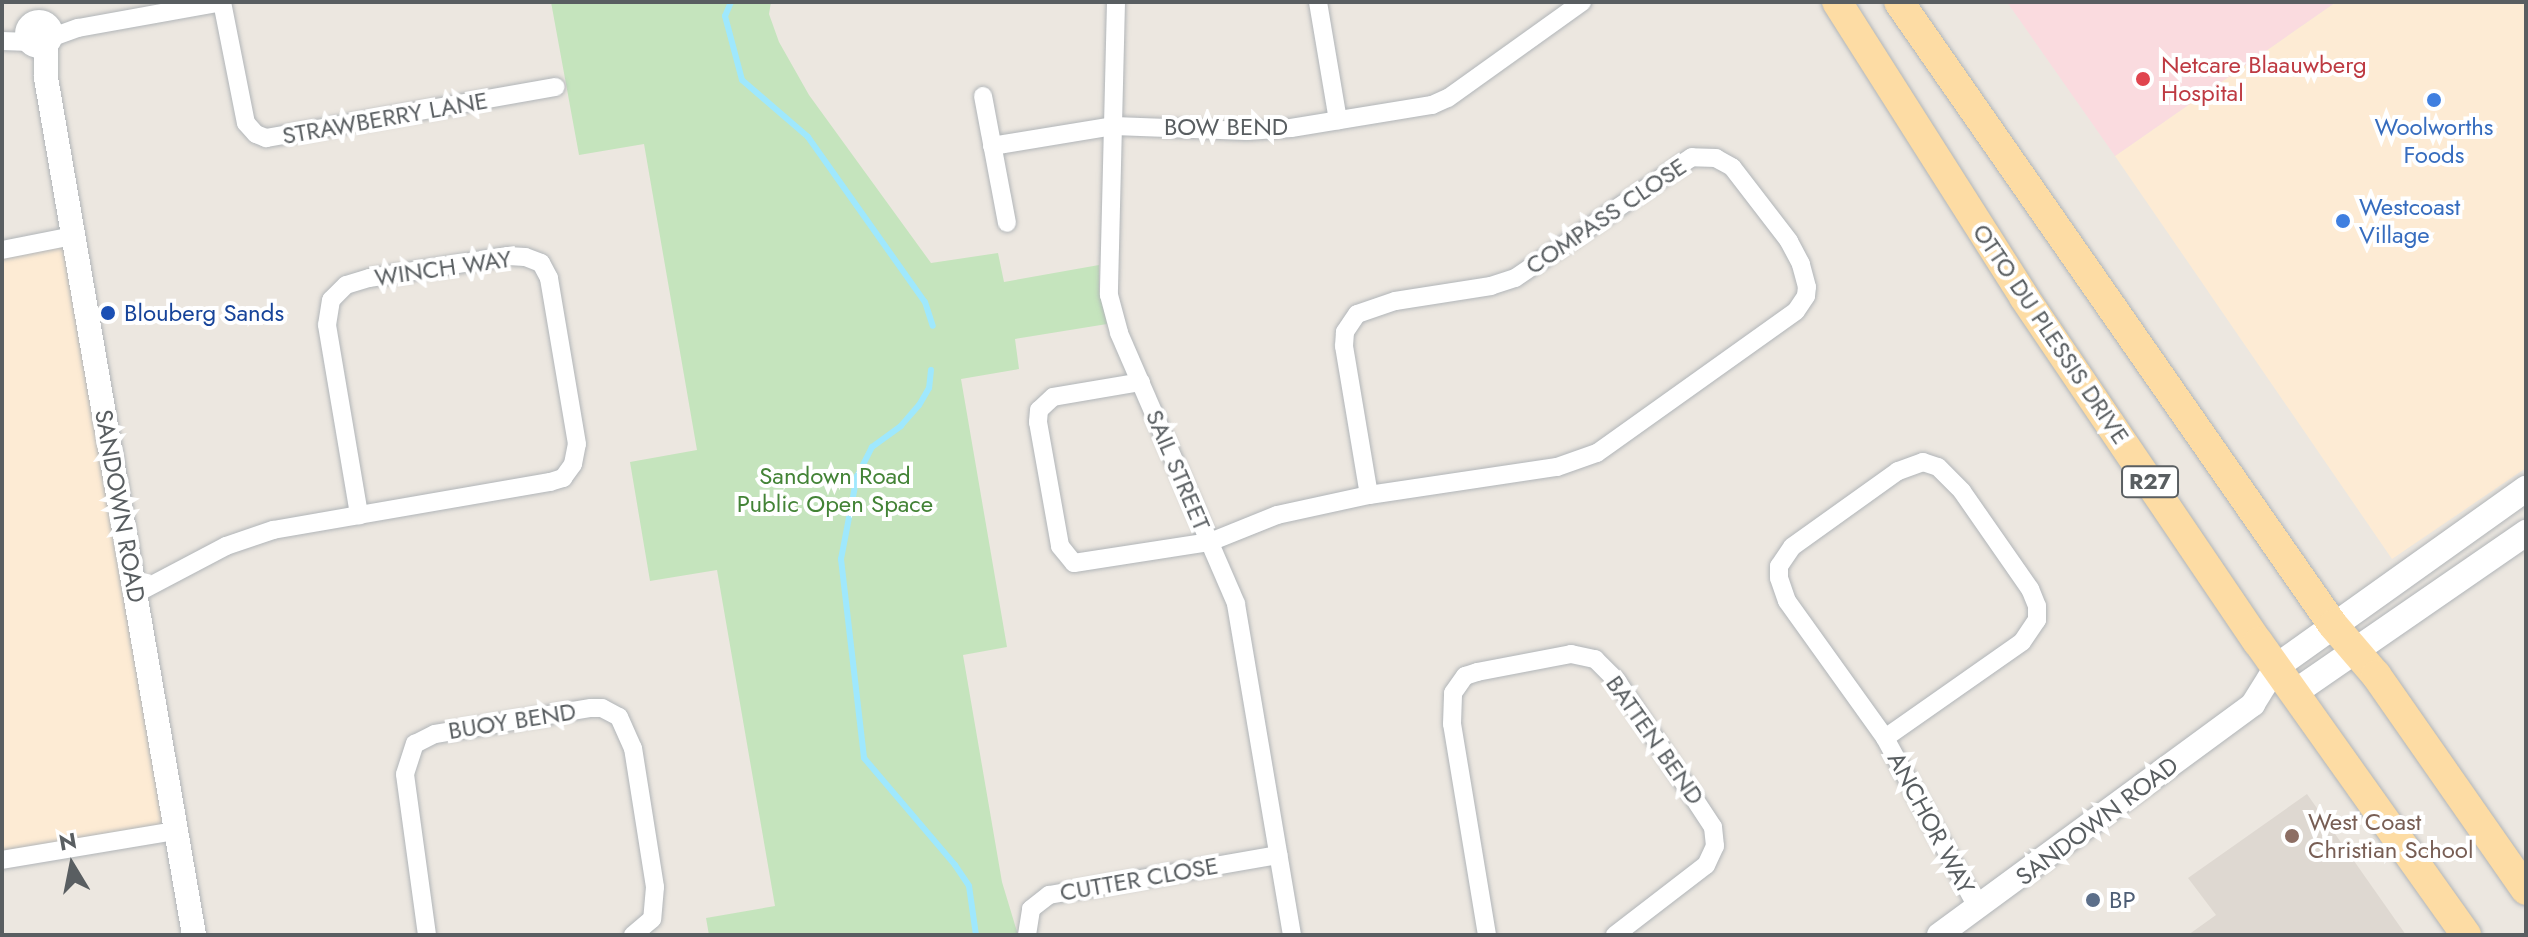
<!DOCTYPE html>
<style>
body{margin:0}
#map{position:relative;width:2528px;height:937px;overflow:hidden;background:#ece7e0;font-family:Jost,sans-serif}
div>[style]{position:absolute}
.commercial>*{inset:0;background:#fdebd4}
.education>*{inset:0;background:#ded8d1}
.medical>*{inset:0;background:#fadbdf}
.green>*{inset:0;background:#c5e4bd}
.stream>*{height:6px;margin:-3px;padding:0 3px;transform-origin:3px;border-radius:3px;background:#9fe8fd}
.roads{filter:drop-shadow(0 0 2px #b1b5b8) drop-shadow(0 0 2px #b1b5b8)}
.minor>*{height:18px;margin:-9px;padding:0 9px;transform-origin:9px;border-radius:9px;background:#fff}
.tertiary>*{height:24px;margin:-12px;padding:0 12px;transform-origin:12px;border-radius:12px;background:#fff}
.tertiary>.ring{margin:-12px;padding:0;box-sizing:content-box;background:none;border:24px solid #fff;border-radius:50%}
.secondary>*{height:26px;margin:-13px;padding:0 13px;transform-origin:13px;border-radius:13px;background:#fff}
.primary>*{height:30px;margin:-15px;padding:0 15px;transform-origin:15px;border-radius:15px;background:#fddca4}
.dots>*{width:22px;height:22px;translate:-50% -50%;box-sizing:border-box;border:4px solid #fff;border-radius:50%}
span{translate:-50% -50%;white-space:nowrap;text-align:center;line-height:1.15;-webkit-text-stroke:8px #fff;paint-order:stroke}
.shield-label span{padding:2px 6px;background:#fff;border:2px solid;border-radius:6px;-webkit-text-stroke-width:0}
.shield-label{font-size:22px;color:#595e61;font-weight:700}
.health-label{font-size:24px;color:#be3a42}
.left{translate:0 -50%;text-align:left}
.street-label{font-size:24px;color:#595e61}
.shop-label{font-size:24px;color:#366cbe}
.transit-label{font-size:24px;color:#164399}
.park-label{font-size:24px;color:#438336}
.education-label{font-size:24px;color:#785e54}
.service-label{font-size:24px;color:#4e5e75}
.frame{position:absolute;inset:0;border:4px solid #595e61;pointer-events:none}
.north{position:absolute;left:32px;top:825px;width:80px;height:80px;-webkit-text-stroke:6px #fff;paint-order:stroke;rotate:350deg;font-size:22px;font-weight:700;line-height:32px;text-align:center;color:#595e61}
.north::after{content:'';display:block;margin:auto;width:28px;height:36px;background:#595e61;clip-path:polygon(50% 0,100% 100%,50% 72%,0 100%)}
</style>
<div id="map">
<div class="commercial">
<div style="clip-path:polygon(2336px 2px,2526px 2px,2526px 468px,2392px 559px,2115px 156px)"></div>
<div style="clip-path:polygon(75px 238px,177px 831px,2px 861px,2px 252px)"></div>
</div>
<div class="education">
<div style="clip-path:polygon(2307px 794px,2406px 935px,2188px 935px,2216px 915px,2188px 878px)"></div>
</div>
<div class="medical">
<div style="clip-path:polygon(2007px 2px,2336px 2px,2115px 156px)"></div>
</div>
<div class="green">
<div style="clip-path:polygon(551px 2px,771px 2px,769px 14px,779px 42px,809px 95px,931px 263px,998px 253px,1004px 282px,1099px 265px,1099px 290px,1107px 324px,1015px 339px,1019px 369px,961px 379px,1007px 647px,963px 655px,1002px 882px,1018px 935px,709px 935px,706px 918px,775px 906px,717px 570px,650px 581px,630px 462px,697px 450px,644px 144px,579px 155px)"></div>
</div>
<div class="stream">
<div style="left:731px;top:2px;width:15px;rotate:113deg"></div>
<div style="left:725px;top:16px;width:66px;rotate:75.1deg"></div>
<div style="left:742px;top:80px;width:87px;rotate:40.8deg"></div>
<div style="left:808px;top:137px;width:202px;rotate:54.7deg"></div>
<div style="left:925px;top:302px;width:25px;rotate:72deg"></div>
<div style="left:931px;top:370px;width:18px;rotate:96deg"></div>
<div style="left:929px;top:388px;width:20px;rotate:120deg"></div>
<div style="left:919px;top:405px;width:28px;rotate:131deg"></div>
<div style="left:901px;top:426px;width:36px;rotate:144deg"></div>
<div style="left:872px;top:447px;width:33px;rotate:117deg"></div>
<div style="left:857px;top:476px;width:85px;rotate:100.9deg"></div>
<div style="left:841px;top:559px;width:200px;rotate:83.4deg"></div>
<div style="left:864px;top:758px;width:140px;rotate:49.6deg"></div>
<div style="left:955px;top:865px;width:25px;rotate:56deg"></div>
<div style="left:969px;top:886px;width:49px;rotate:81.9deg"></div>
</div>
<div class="roads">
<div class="minor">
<div style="left:222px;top:2px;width:123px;rotate:78.8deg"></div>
<div style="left:246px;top:123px;width:15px;rotate:48deg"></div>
<div style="left:256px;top:134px;width:11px;rotate:22deg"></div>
<div style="left:266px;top:138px;width:294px;rotate:-10deg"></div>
<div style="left:1116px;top:2px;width:293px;rotate:91.4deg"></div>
<div style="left:1109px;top:295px;width:39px;rotate:75deg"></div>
<div style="left:1119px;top:333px;width:295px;rotate:66.6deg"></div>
<div style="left:1236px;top:604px;width:336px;rotate:80.4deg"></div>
<div style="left:1318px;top:2px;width:120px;rotate:80.4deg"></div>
<div style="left:50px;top:38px;width:30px;rotate:-20deg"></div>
<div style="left:78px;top:28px;width:146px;rotate:-10.2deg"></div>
<div style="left:2px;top:41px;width:28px;rotate:2deg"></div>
<div style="left:983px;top:96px;width:129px;rotate:79.3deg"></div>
<div style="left:992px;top:146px;width:124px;rotate:-9.3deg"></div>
<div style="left:1114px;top:126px;width:133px;rotate:2.2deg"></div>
<div style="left:1247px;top:131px;width:44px;rotate:-3.9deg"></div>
<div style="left:1291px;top:128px;width:143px;rotate:-9.3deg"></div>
<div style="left:1432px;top:105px;width:17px;rotate:-24deg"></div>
<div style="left:1448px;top:98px;width:165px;rotate:-35.6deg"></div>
<div style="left:2px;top:250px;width:72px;rotate:-11.2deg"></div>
<div style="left:1141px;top:382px;width:89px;rotate:170.3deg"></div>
<div style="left:1053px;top:397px;width:19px;rotate:137deg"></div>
<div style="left:1039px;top:410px;width:12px;rotate:95deg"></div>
<div style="left:1038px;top:422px;width:126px;rotate:79.9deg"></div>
<div style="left:1060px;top:546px;width:22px;rotate:51deg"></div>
<div style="left:1074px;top:563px;width:138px;rotate:-8.8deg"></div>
<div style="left:1210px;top:542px;width:72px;rotate:-21.9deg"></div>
<div style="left:1277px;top:515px;width:94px;rotate:-12.3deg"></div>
<div style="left:1369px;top:495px;width:190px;rotate:-8.5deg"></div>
<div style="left:1557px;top:467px;width:42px;rotate:-19.3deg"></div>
<div style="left:1597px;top:453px;width:244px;rotate:-35.5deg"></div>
<div style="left:1796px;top:311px;width:18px;rotate:-56deg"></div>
<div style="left:1806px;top:296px;width:9px;rotate:-84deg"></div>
<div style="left:1807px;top:287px;width:24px;rotate:-105deg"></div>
<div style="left:1801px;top:264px;width:26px;rotate:-118deg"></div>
<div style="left:1789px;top:241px;width:93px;rotate:-127.6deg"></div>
<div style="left:1732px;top:167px;width:18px;rotate:-151deg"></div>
<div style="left:1716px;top:158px;width:24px;rotate:-178deg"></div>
<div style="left:1692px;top:157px;width:214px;rotate:145.6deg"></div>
<div style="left:1515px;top:278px;width:25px;rotate:162deg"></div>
<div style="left:1491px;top:286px;width:97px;rotate:171.1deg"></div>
<div style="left:1395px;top:301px;width:40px;rotate:161.1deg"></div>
<div style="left:1357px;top:314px;width:22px;rotate:124deg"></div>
<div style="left:1345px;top:332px;width:14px;rotate:94deg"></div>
<div style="left:1344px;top:346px;width:151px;rotate:80.5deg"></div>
<div style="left:135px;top:594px;width:103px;rotate:-27.8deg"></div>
<div style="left:226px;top:546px;width:50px;rotate:-18.8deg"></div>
<div style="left:273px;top:530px;width:87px;rotate:-9.9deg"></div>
<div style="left:359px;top:515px;width:194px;rotate:-9.8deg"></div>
<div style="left:550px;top:482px;width:14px;rotate:-17deg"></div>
<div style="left:563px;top:478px;width:17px;rotate:-54deg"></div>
<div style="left:573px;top:464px;width:20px;rotate:-79deg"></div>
<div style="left:577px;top:444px;width:168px;rotate:-99.6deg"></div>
<div style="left:549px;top:278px;width:17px;rotate:-118deg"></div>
<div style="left:541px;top:263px;width:17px;rotate:-159deg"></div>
<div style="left:525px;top:257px;width:17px;rotate:-177deg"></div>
<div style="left:508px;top:256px;width:141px;rotate:171deg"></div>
<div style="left:369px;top:278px;width:24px;rotate:163deg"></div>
<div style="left:346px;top:285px;width:21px;rotate:135deg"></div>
<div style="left:331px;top:300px;width:25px;rotate:99deg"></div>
<div style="left:327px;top:325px;width:193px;rotate:80.4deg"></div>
<div style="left:1885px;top:738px;width:167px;rotate:-35deg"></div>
<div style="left:2022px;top:642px;width:27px;rotate:-56deg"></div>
<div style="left:2037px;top:620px;width:14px;rotate:-90deg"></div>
<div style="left:2037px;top:606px;width:18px;rotate:-112deg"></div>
<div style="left:2030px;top:589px;width:119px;rotate:-124.8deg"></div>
<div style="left:1962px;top:491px;width:34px;rotate:-135deg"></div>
<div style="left:1938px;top:467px;width:16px;rotate:-162deg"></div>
<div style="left:1923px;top:462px;width:27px;rotate:160deg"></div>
<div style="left:1898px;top:471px;width:130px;rotate:144.4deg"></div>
<div style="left:1792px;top:547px;width:23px;rotate:124deg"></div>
<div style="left:1779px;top:566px;width:12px;rotate:90deg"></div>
<div style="left:1779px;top:578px;width:24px;rotate:71deg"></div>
<div style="left:1787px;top:601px;width:168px;rotate:54.4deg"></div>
<div style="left:1885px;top:738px;width:192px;rotate:61.4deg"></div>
<div style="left:2px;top:860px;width:176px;rotate:-9.5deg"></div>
<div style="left:427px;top:935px;width:162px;rotate:-97.8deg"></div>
<div style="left:405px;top:774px;width:32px;rotate:-72deg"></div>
<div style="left:415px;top:744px;width:22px;rotate:-27deg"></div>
<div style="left:435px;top:734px;width:158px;rotate:-9.5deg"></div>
<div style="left:591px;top:708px;width:11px"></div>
<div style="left:602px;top:708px;width:19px;rotate:28deg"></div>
<div style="left:619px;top:717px;width:34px;rotate:66deg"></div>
<div style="left:633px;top:748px;width:141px;rotate:81deg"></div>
<div style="left:655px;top:887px;width:32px;rotate:95deg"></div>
<div style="left:652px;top:919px;width:25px;rotate:140deg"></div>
<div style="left:1027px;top:935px;width:26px;rotate:-81deg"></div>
<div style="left:1031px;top:909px;width:23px;rotate:-38deg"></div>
<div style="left:1049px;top:895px;width:233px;rotate:-9.9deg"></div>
<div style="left:1487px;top:935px;width:214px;rotate:-99.4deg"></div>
<div style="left:1452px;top:724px;width:31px;rotate:-88deg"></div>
<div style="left:1453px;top:693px;width:21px;rotate:-55deg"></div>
<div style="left:1465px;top:676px;width:13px;rotate:-18deg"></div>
<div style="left:1477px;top:672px;width:96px;rotate:-10.8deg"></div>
<div style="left:1571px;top:654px;width:25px;rotate:12deg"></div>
<div style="left:1595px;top:659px;width:31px;rotate:45deg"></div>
<div style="left:1617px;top:681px;width:175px;rotate:56.7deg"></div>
<div style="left:1713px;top:827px;width:19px;rotate:84deg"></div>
<div style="left:1715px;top:846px;width:21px;rotate:115deg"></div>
<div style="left:1706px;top:865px;width:115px;rotate:142.4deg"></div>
</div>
<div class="tertiary">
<div class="ring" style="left:27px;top:22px;width:0;height:0"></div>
<div style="left:46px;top:43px;width:35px;rotate:90deg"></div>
<div style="left:46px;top:78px;width:870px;rotate:80.2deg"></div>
<div style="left:1939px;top:935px;width:390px;rotate:-36.3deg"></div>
<div style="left:2253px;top:704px;width:44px;rotate:-58.1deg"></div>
</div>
<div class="secondary">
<div style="left:2276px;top:667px;width:307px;rotate:-35.5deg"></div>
<div style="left:2294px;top:693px;width:282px;rotate:-34.6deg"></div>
</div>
<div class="primary">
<div style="left:1837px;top:2px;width:349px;rotate:57.6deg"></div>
<div style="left:2024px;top:297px;width:417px;rotate:55.9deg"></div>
<div style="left:2258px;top:642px;width:359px;rotate:54.6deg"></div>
<div style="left:1899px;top:2px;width:759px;rotate:55.14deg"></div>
<div style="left:2333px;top:625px;width:66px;rotate:49.3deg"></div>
<div style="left:2376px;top:675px;width:262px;rotate:55.1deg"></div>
</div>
</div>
<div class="dots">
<div style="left:2143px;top:79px;background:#e0444e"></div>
<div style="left:2434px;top:100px;background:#3f7fe0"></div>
<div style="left:2343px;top:221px;background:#3f7fe0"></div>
<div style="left:108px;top:313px;background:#1a4fb4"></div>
<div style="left:2292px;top:836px;background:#8d6e63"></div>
<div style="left:2093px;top:900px;background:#5c6f8a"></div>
</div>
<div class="shield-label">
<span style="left:2150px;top:482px">R27</span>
</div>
<div class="health-label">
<span class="left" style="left:2161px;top:79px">Netcare Blaauwberg<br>Hospital</span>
</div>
<div class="street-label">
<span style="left:385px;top:118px;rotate:-10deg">STRAWBERRY LANE</span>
<span style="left:1226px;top:127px">BOW BEND</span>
<span style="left:1606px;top:216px;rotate:-34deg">COMPASS CLOSE</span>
<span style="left:443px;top:268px;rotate:-8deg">WINCH WAY</span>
<span style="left:2051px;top:334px;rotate:56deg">OTTO DU PLESSIS DRIVE</span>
<span style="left:1178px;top:470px;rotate:67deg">SAIL STREET</span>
<span style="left:120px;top:506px;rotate:80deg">SANDOWN ROAD</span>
<span style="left:512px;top:721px;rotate:-9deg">BUOY BEND</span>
<span style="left:1655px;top:740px;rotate:55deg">BATTEN BEND</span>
<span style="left:2097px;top:821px;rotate:-37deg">SANDOWN ROAD</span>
<span style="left:1931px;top:823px;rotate:62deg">ANCHOR WAY</span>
<span style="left:1139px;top:879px;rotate:-10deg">CUTTER CLOSE</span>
</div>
<div class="shop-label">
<span style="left:2434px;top:141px">Woolworths<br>Foods</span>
<span class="left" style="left:2359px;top:221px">Westcoast<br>Village</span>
</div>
<div class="transit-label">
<span class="left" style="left:124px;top:313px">Blouberg Sands</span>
</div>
<div class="park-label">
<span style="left:835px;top:490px">Sandown Road<br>Public Open Space</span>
</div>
<div class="education-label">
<span class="left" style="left:2308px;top:836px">West Coast<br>Christian School</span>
</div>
<div class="service-label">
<span class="left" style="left:2109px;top:900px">BP</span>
</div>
<div class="frame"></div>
<div class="north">N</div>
</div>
